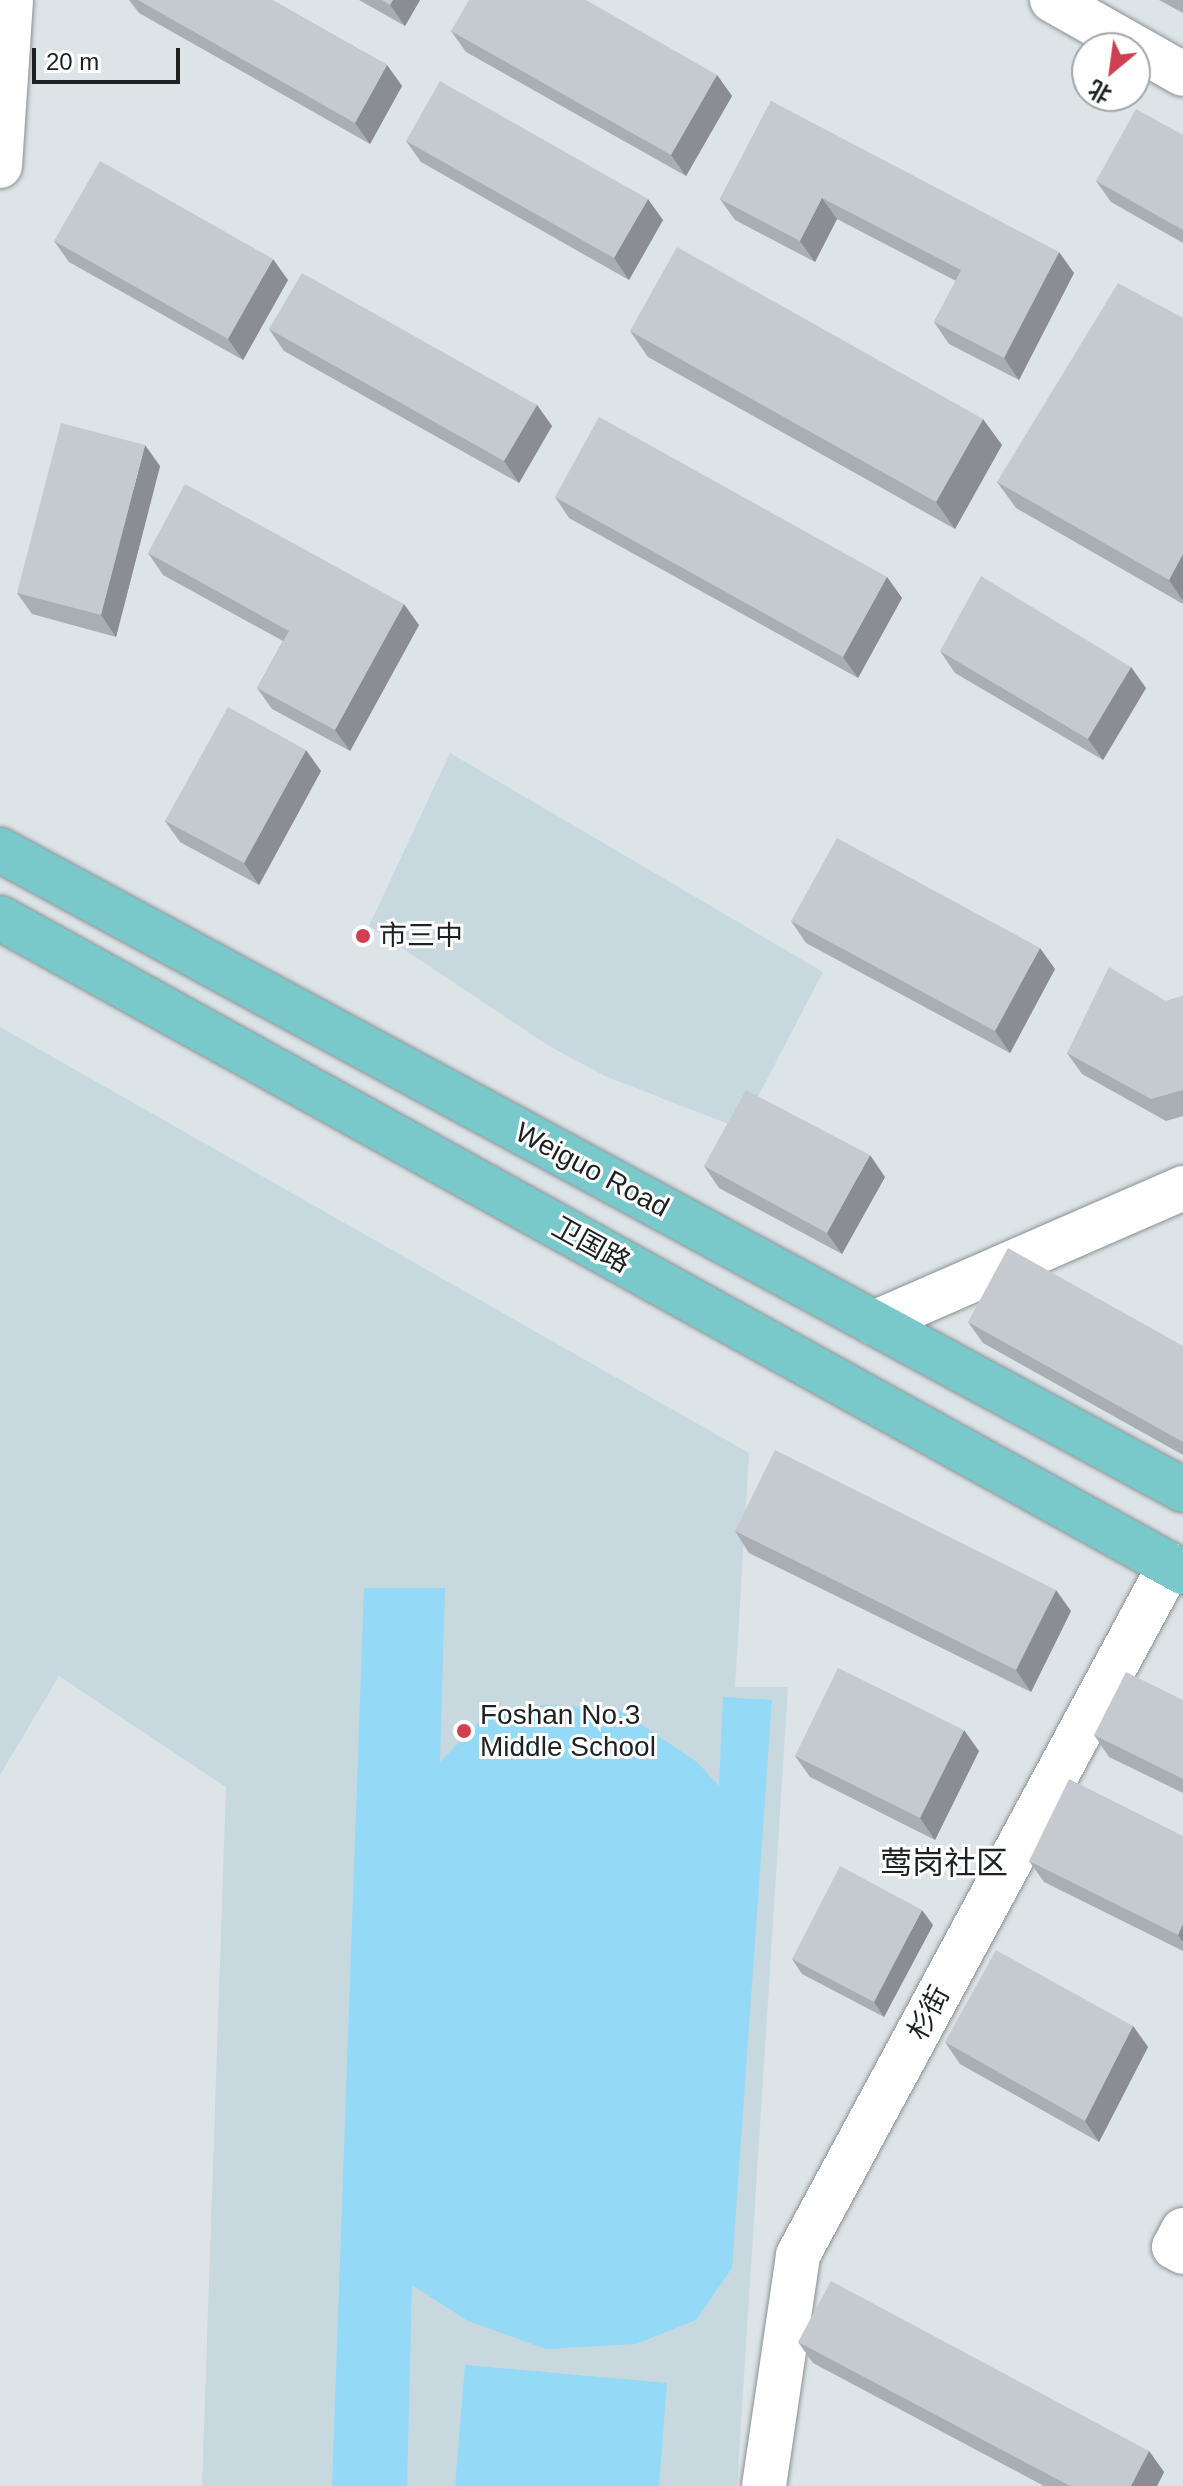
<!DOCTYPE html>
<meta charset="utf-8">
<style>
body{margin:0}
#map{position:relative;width:1183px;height:2486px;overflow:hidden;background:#dce4e8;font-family:Helvetica,"Noto Sans SC",sans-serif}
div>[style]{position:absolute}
.built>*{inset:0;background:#c8d8df}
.green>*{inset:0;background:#94d9f6}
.roads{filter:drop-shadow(0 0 2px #8a9195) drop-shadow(0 0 2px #8a9195)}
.minor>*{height:44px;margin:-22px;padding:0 22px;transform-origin:22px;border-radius:22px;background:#fff}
.major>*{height:44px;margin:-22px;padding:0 22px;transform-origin:22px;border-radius:22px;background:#79c9ca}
.wall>*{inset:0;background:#a9aeb3}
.shaded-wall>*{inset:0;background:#8a8d92}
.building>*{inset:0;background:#c5cad0}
.dots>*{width:22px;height:22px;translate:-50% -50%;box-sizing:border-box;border:4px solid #fff;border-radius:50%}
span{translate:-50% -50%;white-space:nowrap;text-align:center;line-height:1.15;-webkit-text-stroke:6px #fff;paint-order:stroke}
.poi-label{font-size:28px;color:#1e2122}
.left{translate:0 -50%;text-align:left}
.street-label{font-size:28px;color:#1e2122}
.quarter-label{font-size:32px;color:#1e2122}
.north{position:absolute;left:1071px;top:32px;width:80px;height:80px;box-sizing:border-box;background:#fff;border:2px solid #a5a6a7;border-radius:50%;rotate:209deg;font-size:22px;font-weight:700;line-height:32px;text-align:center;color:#1e2122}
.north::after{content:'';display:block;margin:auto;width:28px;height:36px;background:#cf3f4f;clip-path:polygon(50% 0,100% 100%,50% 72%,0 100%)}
.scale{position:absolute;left:32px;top:48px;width:148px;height:36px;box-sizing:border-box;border:4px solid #1e2122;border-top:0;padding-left:10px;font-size:24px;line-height:28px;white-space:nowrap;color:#1e2122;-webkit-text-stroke:6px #fff;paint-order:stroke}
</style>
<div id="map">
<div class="built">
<div style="clip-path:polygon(450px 753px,823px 972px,741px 1129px,605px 1076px,549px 1046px,369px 926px)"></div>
<div style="clip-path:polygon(0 1027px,749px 1453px,735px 1687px,788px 1687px,737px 2486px,202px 2486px,226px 1787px,59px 1676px,0 1775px)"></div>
</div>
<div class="green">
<div style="clip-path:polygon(364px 1588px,445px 1588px,440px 1762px,482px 1719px,545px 1705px,618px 1709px,697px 1762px,719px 1786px,723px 1697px,772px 1700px,732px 2268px,696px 2320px,636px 2344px,546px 2349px,468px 2321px,412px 2285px,407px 2486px,332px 2486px)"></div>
<div style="clip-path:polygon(465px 2365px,667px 2383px,659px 2486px,455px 2486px)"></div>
</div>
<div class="roads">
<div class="minor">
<div style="left:1052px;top:0;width:150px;rotate:29.5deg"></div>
<div style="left:0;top:166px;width:166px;rotate:-86.2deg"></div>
<div style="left:874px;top:1323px;width:337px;rotate:-23.6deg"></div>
<div style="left:1183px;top:2230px;width:19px;rotate:118deg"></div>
<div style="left:1174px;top:2247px;width:10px;rotate:29deg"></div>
<div style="left:764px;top:2486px;width:233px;rotate:-81.6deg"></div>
<div style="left:798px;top:2255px;width:784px;rotate:-61.67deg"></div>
</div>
<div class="major">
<div style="left:0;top:850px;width:1345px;rotate:28.41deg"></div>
<div style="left:0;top:918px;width:1352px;rotate:28.94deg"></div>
</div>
</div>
<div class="wall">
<div style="clip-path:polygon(129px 0,272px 0,387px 65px,402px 86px,370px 144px,139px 13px)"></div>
<div style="clip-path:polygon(359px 0,420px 0,405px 26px)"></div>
<div style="clip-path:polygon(1159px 0,1183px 0,1183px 13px)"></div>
<div style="clip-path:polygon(451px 31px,717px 75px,732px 96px,686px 176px,466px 52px)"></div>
<div style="clip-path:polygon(771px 101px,1074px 273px,1019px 380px,949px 344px,934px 322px,956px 281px,837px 219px,815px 262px,735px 220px,720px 199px)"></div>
<div style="clip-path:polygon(1183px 135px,1183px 243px,1111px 202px,1096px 181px)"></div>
<div style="clip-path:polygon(406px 141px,663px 220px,629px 280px,421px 162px)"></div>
<div style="clip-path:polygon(54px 241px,288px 280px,243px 360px,69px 262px)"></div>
<div style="clip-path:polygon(1183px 318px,1183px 604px,1016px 508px,997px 482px)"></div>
<div style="clip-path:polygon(269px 329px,537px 405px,552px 426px,519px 483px,284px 351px)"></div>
<div style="clip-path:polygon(630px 331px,1002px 445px,955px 529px,648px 357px)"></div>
<div style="clip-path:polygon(160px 466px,116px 637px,32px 614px,17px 593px)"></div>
<div style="clip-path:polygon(555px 497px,887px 577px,902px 598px,858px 678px,569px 518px)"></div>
<div style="clip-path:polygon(148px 553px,419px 625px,350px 751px,272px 709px,257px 688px,283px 641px,163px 575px)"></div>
<div style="clip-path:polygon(940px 651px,1146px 688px,1103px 760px,955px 673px)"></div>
<div style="clip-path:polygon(321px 771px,259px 885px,180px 842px,165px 821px)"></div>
<div style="clip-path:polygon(791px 921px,1055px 969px,1010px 1053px,806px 943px)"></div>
<div style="clip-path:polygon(1183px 996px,1183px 1116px,1166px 1121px,1082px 1074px,1067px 1053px,1166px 1001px)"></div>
<div style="clip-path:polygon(704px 1166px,885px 1177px,842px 1254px,719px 1188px)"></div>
<div style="clip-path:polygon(968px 1322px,1183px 1346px,1183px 1455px,983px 1343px)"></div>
<div style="clip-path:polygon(735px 1531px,1071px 1611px,1031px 1692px,749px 1553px)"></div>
<div style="clip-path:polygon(1183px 1700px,1183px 1793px,1109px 1757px,1094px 1735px)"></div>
<div style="clip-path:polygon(979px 1751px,935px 1840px,810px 1777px,795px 1756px)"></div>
<div style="clip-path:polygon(1183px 1836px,1183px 1951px,1044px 1882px,1029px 1861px)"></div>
<div style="clip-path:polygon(933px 1925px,884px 2017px,802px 1974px,792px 1959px)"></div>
<div style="clip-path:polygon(1133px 2026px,1148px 2047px,1099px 2142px,960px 2064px,945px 2042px)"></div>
<div style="clip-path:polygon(798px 2342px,1149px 2451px,1164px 2472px,1157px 2486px,1044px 2486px,813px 2363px)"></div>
</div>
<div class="shaded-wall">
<div style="clip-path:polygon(393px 0,420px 0,405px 26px,390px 5px)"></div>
<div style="clip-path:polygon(387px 65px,402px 86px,370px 144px,355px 123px)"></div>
<div style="clip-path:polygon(717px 75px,732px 96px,686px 176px,671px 155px)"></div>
<div style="clip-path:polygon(822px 198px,837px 219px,815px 262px,800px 241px)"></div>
<div style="clip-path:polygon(648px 199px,663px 220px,629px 280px,614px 258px)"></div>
<div style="clip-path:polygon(1059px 252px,1074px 273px,1019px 380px,1004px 358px)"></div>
<div style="clip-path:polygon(273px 259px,288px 280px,243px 360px,228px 339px)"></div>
<div style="clip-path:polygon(537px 405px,552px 426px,519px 483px,504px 461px)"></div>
<div style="clip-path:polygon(983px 419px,1002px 445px,955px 529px,936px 502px)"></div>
<div style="clip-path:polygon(145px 445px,160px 466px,116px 637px,101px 615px)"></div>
<div style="clip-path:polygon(1183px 554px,1183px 601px,1169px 580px)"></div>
<div style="clip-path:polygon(887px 577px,902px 598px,858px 678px,843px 657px)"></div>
<div style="clip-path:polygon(404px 604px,419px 625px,350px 751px,335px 730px)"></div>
<div style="clip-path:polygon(1131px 667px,1146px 688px,1103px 760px,1088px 739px)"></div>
<div style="clip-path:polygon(306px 750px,321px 771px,259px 885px,244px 863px)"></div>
<div style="clip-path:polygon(1040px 948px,1055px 969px,1010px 1053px,995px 1031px)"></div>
<div style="clip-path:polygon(870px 1155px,885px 1177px,842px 1254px,827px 1233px)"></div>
<div style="clip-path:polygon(1056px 1590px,1071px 1611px,1031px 1692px,1016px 1670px)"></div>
<div style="clip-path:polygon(964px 1730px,979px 1751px,935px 1840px,920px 1818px)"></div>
<div style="clip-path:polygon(922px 1910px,933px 1925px,884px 2017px,874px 2002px)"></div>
<div style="clip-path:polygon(1183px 1924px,1183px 1942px,1178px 1935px)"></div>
<div style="clip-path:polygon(1133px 2026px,1148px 2047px,1099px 2142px,1085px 2121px)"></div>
<div style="clip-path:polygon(1149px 2451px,1164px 2472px,1157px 2486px,1131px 2486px)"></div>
</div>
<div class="building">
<div style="clip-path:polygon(138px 0,272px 0,387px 65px,355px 123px)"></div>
<div style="clip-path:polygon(382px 0,393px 0,390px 5px)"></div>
<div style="clip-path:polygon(469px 0,586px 0,717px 75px,671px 155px,451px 31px)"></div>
<div style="clip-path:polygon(440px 81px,648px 199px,614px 258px,406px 141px)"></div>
<div style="clip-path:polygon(771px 101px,1059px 252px,1004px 358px,934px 322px,961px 270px,822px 198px,800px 241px,720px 199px)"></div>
<div style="clip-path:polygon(1136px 109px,1183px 135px,1183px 230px,1096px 181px)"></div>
<div style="clip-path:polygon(100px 161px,273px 259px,228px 339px,54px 241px)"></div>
<div style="clip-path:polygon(677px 247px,983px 419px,936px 502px,630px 331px)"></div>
<div style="clip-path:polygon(302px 273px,537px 405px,504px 461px,269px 329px)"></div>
<div style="clip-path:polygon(1118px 283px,1183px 318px,1183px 554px,1169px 580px,997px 482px)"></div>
<div style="clip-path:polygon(599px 417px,887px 577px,843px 657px,555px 497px)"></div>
<div style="clip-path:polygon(61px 423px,145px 445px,101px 615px,17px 593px)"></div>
<div style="clip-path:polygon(185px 484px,404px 604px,335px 730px,257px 688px,289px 631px,148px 553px)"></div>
<div style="clip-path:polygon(981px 576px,1131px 667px,1088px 739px,940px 651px)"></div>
<div style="clip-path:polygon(228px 707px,306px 750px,244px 863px,165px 821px)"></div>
<div style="clip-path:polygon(837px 838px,1040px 948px,995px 1031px,791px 921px)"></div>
<div style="clip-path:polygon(1109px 967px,1166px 1001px,1183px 996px,1183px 1090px,1151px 1099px,1067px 1053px)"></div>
<div style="clip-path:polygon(746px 1090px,870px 1155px,827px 1233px,704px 1166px)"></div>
<div style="clip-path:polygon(1008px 1248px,1183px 1346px,1183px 1442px,968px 1322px)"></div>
<div style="clip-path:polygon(775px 1450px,1056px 1590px,1016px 1670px,735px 1531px)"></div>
<div style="clip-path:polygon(838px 1668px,964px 1730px,920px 1818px,795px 1756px)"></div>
<div style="clip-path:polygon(1126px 1672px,1183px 1700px,1183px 1779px,1094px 1735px)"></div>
<div style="clip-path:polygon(1069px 1779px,1183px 1836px,1183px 1924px,1178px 1935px,1029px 1861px)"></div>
<div style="clip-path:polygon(840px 1866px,922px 1910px,874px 2002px,792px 1959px)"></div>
<div style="clip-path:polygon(996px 1950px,1133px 2026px,1085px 2121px,945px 2042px)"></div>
<div style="clip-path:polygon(831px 2281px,1149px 2451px,1131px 2486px,1070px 2486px,798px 2342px)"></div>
</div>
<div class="dots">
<div style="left:363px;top:936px;background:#cf3f4f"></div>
<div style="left:464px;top:1731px;background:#cf3f4f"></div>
</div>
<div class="poi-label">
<span class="left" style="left:379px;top:936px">市三中</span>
<span class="left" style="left:480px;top:1731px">Foshan No.3<br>Middle School</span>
</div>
<div class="street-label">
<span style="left:592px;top:1170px;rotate:28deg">Weiguo Road</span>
<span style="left:591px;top:1245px;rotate:29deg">卫国路</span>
<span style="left:929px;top:2013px;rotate:-62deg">杉街</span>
</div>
<div class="quarter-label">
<span style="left:944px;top:1863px">莺岗社区</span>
</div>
<div class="north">北</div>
<div class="scale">20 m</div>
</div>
